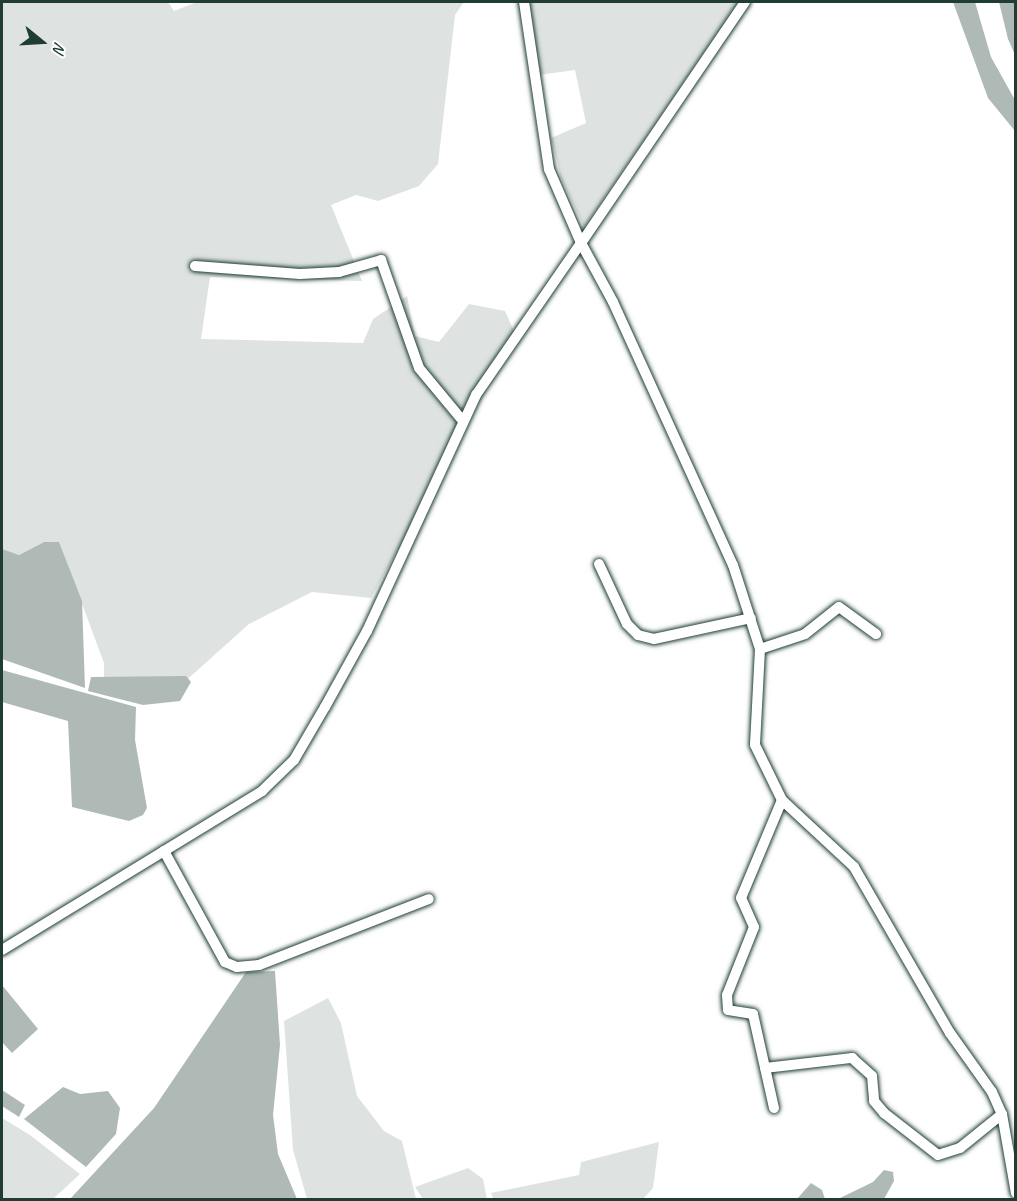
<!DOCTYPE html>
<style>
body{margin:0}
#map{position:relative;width:1017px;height:1201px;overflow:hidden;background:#fff;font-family:Caveat,sans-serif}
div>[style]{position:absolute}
.green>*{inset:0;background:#dee3e2}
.water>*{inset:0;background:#afbab7}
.roads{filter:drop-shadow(0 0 2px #1f3d34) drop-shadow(0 0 2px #1f3d34)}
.minor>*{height:10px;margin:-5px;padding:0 5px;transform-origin:5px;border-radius:5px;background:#fff}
span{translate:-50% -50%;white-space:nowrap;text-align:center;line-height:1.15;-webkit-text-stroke:4.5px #fff;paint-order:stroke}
.frame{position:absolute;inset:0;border:3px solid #1f3d34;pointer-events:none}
.north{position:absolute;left:12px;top:12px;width:60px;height:60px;-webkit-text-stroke:4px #fff;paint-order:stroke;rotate:108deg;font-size:16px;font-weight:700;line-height:24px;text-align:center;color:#1f3d34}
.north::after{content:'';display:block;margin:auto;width:21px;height:27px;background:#1f3d34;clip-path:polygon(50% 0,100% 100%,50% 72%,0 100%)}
</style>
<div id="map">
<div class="green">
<div style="clip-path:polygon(2px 2px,168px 2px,174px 11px,197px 2px,464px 2px,455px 15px,438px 164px,419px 186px,378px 201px,356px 195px,331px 205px,362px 281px,210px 277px,201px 339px,363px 343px,373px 319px,407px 296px,415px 336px,439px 342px,469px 304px,505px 311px,516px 336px,371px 598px,312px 592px,249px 624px,181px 685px,104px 682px,104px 663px,59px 542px,44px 542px,19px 555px,2px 550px)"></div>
<div style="clip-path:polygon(517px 2px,739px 2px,584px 227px,561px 178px,551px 138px,586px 123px,575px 70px,539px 75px)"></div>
<div style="clip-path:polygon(328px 998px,341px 1023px,357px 1096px,384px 1131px,402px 1141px,416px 1199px,307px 1199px,293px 1150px,284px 1021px)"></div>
<div style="clip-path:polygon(2px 1118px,30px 1135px,80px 1174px,53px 1199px,2px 1199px)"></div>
<div style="clip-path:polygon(659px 1142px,653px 1188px,643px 1199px,494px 1200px,491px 1193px,579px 1175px,581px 1162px)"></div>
<div style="clip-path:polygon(468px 1168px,483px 1179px,487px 1199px,423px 1199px,415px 1187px)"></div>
</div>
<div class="water">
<div style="clip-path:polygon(953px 2px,975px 2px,991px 57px,1015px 100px,1015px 131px,988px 98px)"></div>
<div style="clip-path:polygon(999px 2px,1015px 2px,1015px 55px,1008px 39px)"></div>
<div style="clip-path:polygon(44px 542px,59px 542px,82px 601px,85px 688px,2px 659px,2px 549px,19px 555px)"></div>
<div style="clip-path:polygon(2px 670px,136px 707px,135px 740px,147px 808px,143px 815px,129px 821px,72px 807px,68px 721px,2px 702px)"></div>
<div style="clip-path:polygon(186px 676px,191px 682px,180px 701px,143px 705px,88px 691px,91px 677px)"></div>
<div style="clip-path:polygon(275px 971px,280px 1045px,273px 1115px,278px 1154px,297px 1199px,70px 1199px,154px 1108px,246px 972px)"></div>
<div style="clip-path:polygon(2px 985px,38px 1029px,12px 1053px,2px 1042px)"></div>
<div style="clip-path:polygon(63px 1087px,80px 1094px,108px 1091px,120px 1108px,116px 1134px,86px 1167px,24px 1119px)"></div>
<div style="clip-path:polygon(2px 1090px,25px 1105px,19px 1117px,2px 1106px)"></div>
<div style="clip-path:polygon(884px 1170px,893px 1172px,894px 1181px,884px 1199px,838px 1199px,873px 1182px)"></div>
<div style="clip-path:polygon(811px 1183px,822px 1190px,825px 1199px,797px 1199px)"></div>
</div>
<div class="roads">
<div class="minor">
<div style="left:745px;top:2px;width:292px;rotate:124.2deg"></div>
<div style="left:581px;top:243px;width:67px;rotate:61.5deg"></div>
<div style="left:613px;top:302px;width:289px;rotate:65.5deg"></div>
<div style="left:733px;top:565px;width:88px;rotate:72.2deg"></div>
<div style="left:760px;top:649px;width:96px;rotate:93deg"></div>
<div style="left:755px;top:745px;width:61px;rotate:63.9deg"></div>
<div style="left:782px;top:800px;width:98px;rotate:42.9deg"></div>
<div style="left:854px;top:867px;width:192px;rotate:60deg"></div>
<div style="left:950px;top:1033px;width:72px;rotate:54.6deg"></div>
<div style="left:992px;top:1092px;width:24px;rotate:66deg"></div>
<div style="left:1002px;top:1114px;width:80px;rotate:80deg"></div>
<div style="left:195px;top:266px;width:105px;rotate:4.4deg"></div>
<div style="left:300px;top:274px;width:39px;rotate:-3deg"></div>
<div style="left:339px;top:272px;width:44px;rotate:-15.9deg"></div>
<div style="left:381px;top:260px;width:114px;rotate:70.6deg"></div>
<div style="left:419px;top:368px;width:69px;rotate:50.3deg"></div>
<div style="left:599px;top:564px;width:66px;rotate:65deg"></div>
<div style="left:627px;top:624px;width:16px;rotate:45deg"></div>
<div style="left:638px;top:635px;width:16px;rotate:14deg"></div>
<div style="left:654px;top:639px;width:99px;rotate:-12.2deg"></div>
<div style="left:760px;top:649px;width:47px;rotate:-18.4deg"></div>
<div style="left:805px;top:634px;width:43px;rotate:-38.5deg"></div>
<div style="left:839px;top:607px;width:46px;rotate:36.1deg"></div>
<div style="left:164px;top:851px;width:127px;rotate:61.2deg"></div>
<div style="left:225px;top:962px;width:13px;rotate:23deg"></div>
<div style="left:237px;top:967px;width:22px;rotate:-5deg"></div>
<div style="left:259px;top:965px;width:182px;rotate:-21.2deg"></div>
<div style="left:2px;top:950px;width:305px;rotate:-31.4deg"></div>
<div style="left:262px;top:791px;width:45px;rotate:-44.1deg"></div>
<div style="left:294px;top:760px;width:61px;rotate:-59.7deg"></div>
<div style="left:325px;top:707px;width:87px;rotate:-61.1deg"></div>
<div style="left:367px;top:631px;width:260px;rotate:-65.2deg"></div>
<div style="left:476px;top:395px;width:185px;rotate:-55.4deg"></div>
<div style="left:581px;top:243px;width:81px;rotate:-113.4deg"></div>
<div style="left:549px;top:169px;width:169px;rotate:-98.5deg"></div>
<div style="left:765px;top:1068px;width:88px;rotate:-6.6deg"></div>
<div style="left:852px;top:1058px;width:27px;rotate:42deg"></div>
<div style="left:872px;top:1076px;width:25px;rotate:85deg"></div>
<div style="left:874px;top:1101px;width:16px;rotate:50deg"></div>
<div style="left:884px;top:1113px;width:68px;rotate:37.9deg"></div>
<div style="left:938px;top:1155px;width:23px;rotate:-18deg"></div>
<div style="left:960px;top:1148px;width:54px;rotate:-39deg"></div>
<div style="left:774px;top:1108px;width:96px;rotate:-102.6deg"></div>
<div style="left:753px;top:1014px;width:25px;rotate:-171deg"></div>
<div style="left:728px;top:1010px;width:15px;rotate:-94deg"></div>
<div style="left:727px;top:995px;width:73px;rotate:-68.3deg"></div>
<div style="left:754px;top:927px;width:32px;rotate:-114deg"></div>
<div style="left:741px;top:898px;width:106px;rotate:-67.3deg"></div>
</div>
</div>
<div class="frame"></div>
<div class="north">N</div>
</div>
